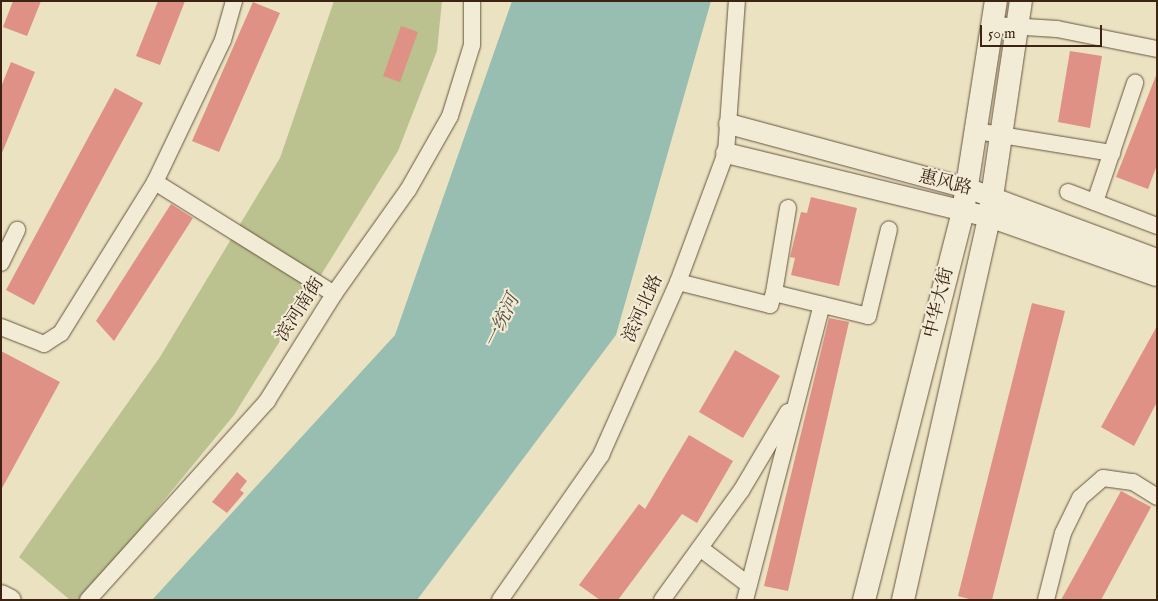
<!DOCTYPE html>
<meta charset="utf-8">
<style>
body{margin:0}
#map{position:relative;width:1158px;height:601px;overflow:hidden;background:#ebe2c2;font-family:"IM FELL English","Noto Serif SC",serif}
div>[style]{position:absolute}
.green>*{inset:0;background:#bbc290}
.water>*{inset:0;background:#98beb1}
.building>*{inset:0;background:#de9184}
.roads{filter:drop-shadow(0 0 1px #68543e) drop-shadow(0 0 1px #68543e)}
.minor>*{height:16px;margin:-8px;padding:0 8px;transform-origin:8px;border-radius:8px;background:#f2ecd7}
.tertiary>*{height:20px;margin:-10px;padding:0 10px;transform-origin:10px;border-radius:10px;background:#f2ecd7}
.secondary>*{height:22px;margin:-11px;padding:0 11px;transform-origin:11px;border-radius:11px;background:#f2ecd7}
span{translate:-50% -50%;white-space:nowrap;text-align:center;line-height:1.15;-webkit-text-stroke:4px #f2ecd7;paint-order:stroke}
.street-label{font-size:18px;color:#3d2412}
.water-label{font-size:19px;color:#585242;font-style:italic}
.frame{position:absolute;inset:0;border:2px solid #3d2412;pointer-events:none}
.scale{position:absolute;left:980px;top:25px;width:122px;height:22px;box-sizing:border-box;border:2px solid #3d2412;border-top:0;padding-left:6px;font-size:15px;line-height:18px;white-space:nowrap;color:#3d2412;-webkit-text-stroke:4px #f2ecd7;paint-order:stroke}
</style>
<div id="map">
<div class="green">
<div style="clip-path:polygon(334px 1px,442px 1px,437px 51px,398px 151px,234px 415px,82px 600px,70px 600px,19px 557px,160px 357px,280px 158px)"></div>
</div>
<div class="water">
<div style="clip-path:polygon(512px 1px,711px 1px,616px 335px,417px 600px,152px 600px,395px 335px)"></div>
</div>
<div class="building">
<div style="clip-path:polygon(13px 1px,41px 1px,27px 36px,3px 27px)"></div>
<div style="clip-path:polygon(158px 1px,185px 1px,160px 65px,136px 56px)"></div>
<div style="clip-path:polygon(253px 2px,280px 13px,219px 152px,192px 141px)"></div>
<div style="clip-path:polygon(401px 26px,418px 32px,400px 82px,383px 76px)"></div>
<div style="clip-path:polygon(1070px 51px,1102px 56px,1090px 128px,1058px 122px)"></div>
<div style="clip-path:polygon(11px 62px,35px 72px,2px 153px,1px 87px)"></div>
<div style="clip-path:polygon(1157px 73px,1157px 165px,1148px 189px,1116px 177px)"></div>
<div style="clip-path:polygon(115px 88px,143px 103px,34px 305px,6px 290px)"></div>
<div style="clip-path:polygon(811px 197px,857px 208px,839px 286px,791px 275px,795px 258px,790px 257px,801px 212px,807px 213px)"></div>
<div style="clip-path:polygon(171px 204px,193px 218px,114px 341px,96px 321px)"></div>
<div style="clip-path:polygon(1032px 303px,1065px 311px,992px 600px,973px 600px,958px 596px)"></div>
<div style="clip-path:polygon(829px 318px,849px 322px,788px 591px,764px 586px)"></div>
<div style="clip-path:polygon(1157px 326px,1157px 402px,1134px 446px,1101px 427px)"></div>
<div style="clip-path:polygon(735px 350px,780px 376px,743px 438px,699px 412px)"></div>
<div style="clip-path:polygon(1px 351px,60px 382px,1px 490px)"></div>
<div style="clip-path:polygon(689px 435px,733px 461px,697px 523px,682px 514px,618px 600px,600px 600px,579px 585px,639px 504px,645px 509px)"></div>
<div style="clip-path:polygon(237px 472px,247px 481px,240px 490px,244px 493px,227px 513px,212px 502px)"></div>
<div style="clip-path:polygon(1121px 491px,1151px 507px,1101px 600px,1061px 600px)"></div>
</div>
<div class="roads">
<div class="minor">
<div style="left:993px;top:25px;width:64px;rotate:3.6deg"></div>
<div style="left:1057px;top:29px;width:102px;rotate:11.3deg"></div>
<div style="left:976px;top:131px;width:138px;rotate:9.2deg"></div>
<div style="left:155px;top:182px;width:211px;rotate:32deg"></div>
<div style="left:1068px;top:192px;width:95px;rotate:20.9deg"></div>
<div style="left:1095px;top:202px;width:126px;rotate:-71.4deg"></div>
<div style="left:788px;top:208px;width:86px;rotate:99.4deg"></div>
<div style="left:774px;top:293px;width:97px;rotate:13.7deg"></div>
<div style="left:868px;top:316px;width:89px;rotate:-76.4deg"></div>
<div style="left:1px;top:263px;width:37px;rotate:-64deg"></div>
<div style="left:678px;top:282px;width:95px;rotate:14deg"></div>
<div style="left:770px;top:305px;width:13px;rotate:-72deg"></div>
<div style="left:1px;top:327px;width:46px;rotate:21.6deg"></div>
<div style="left:44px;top:344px;width:20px;rotate:-33deg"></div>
<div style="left:61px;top:333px;width:178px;rotate:-58.1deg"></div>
<div style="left:155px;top:182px;width:157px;rotate:-64.4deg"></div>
<div style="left:223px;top:40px;width:41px;rotate:-74.2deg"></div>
<div style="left:700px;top:548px;width:61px;rotate:37.1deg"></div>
<div style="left:88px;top:600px;width:268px;rotate:-48deg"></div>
<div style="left:267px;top:401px;width:126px;rotate:-57.9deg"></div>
<div style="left:334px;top:294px;width:128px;rotate:-54.6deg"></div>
<div style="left:408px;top:190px;width:85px;rotate:-60.4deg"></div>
<div style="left:450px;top:116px;width:74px;rotate:-72.8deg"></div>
<div style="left:472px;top:45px;width:44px;rotate:-90deg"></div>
<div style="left:500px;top:600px;width:177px;rotate:-55.1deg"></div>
<div style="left:601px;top:455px;width:189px;rotate:-66deg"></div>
<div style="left:678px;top:282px;width:138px;rotate:-69.6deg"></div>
<div style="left:726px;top:153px;width:152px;rotate:-85.9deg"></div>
<div style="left:662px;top:600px;width:135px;rotate:-54.1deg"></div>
<div style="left:741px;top:491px;width:92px;rotate:-59.3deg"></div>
<div style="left:745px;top:600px;width:305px;rotate:-75.4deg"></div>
<div style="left:1046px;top:600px;width:69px;rotate:-75.8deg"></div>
<div style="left:1063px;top:533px;width:39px;rotate:-64deg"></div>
<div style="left:1080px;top:498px;width:30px;rotate:-41deg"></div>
<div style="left:1103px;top:478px;width:30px;rotate:8deg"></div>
<div style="left:1133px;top:482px;width:28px;rotate:32deg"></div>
</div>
<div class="tertiary">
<div style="left:729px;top:124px;width:246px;rotate:15.1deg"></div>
<div style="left:967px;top:188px;width:203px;rotate:20.5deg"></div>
<div style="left:726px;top:153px;width:271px;rotate:13.7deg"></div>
<div style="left:989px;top:217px;width:178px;rotate:19.4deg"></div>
<div style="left:1px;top:595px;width:11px;rotate:27deg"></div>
</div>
<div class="secondary">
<div style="left:864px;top:600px;width:401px;rotate:-75.7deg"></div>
<div style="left:963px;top:211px;width:213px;rotate:-81.1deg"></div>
<div style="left:903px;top:600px;width:393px;rotate:-77.3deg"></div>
<div style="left:989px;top:217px;width:218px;rotate:-81.6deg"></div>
</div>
</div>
<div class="street-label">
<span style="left:945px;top:184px;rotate:14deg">惠风路</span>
<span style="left:940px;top:303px;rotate:-76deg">中华大街</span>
<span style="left:644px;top:309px;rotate:-66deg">滨河北路</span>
<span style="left:301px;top:310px;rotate:-57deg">滨河南街</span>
</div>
<div class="water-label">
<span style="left:503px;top:322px;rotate:-64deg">一统河</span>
</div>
<div class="frame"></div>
<div class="scale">50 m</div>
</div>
